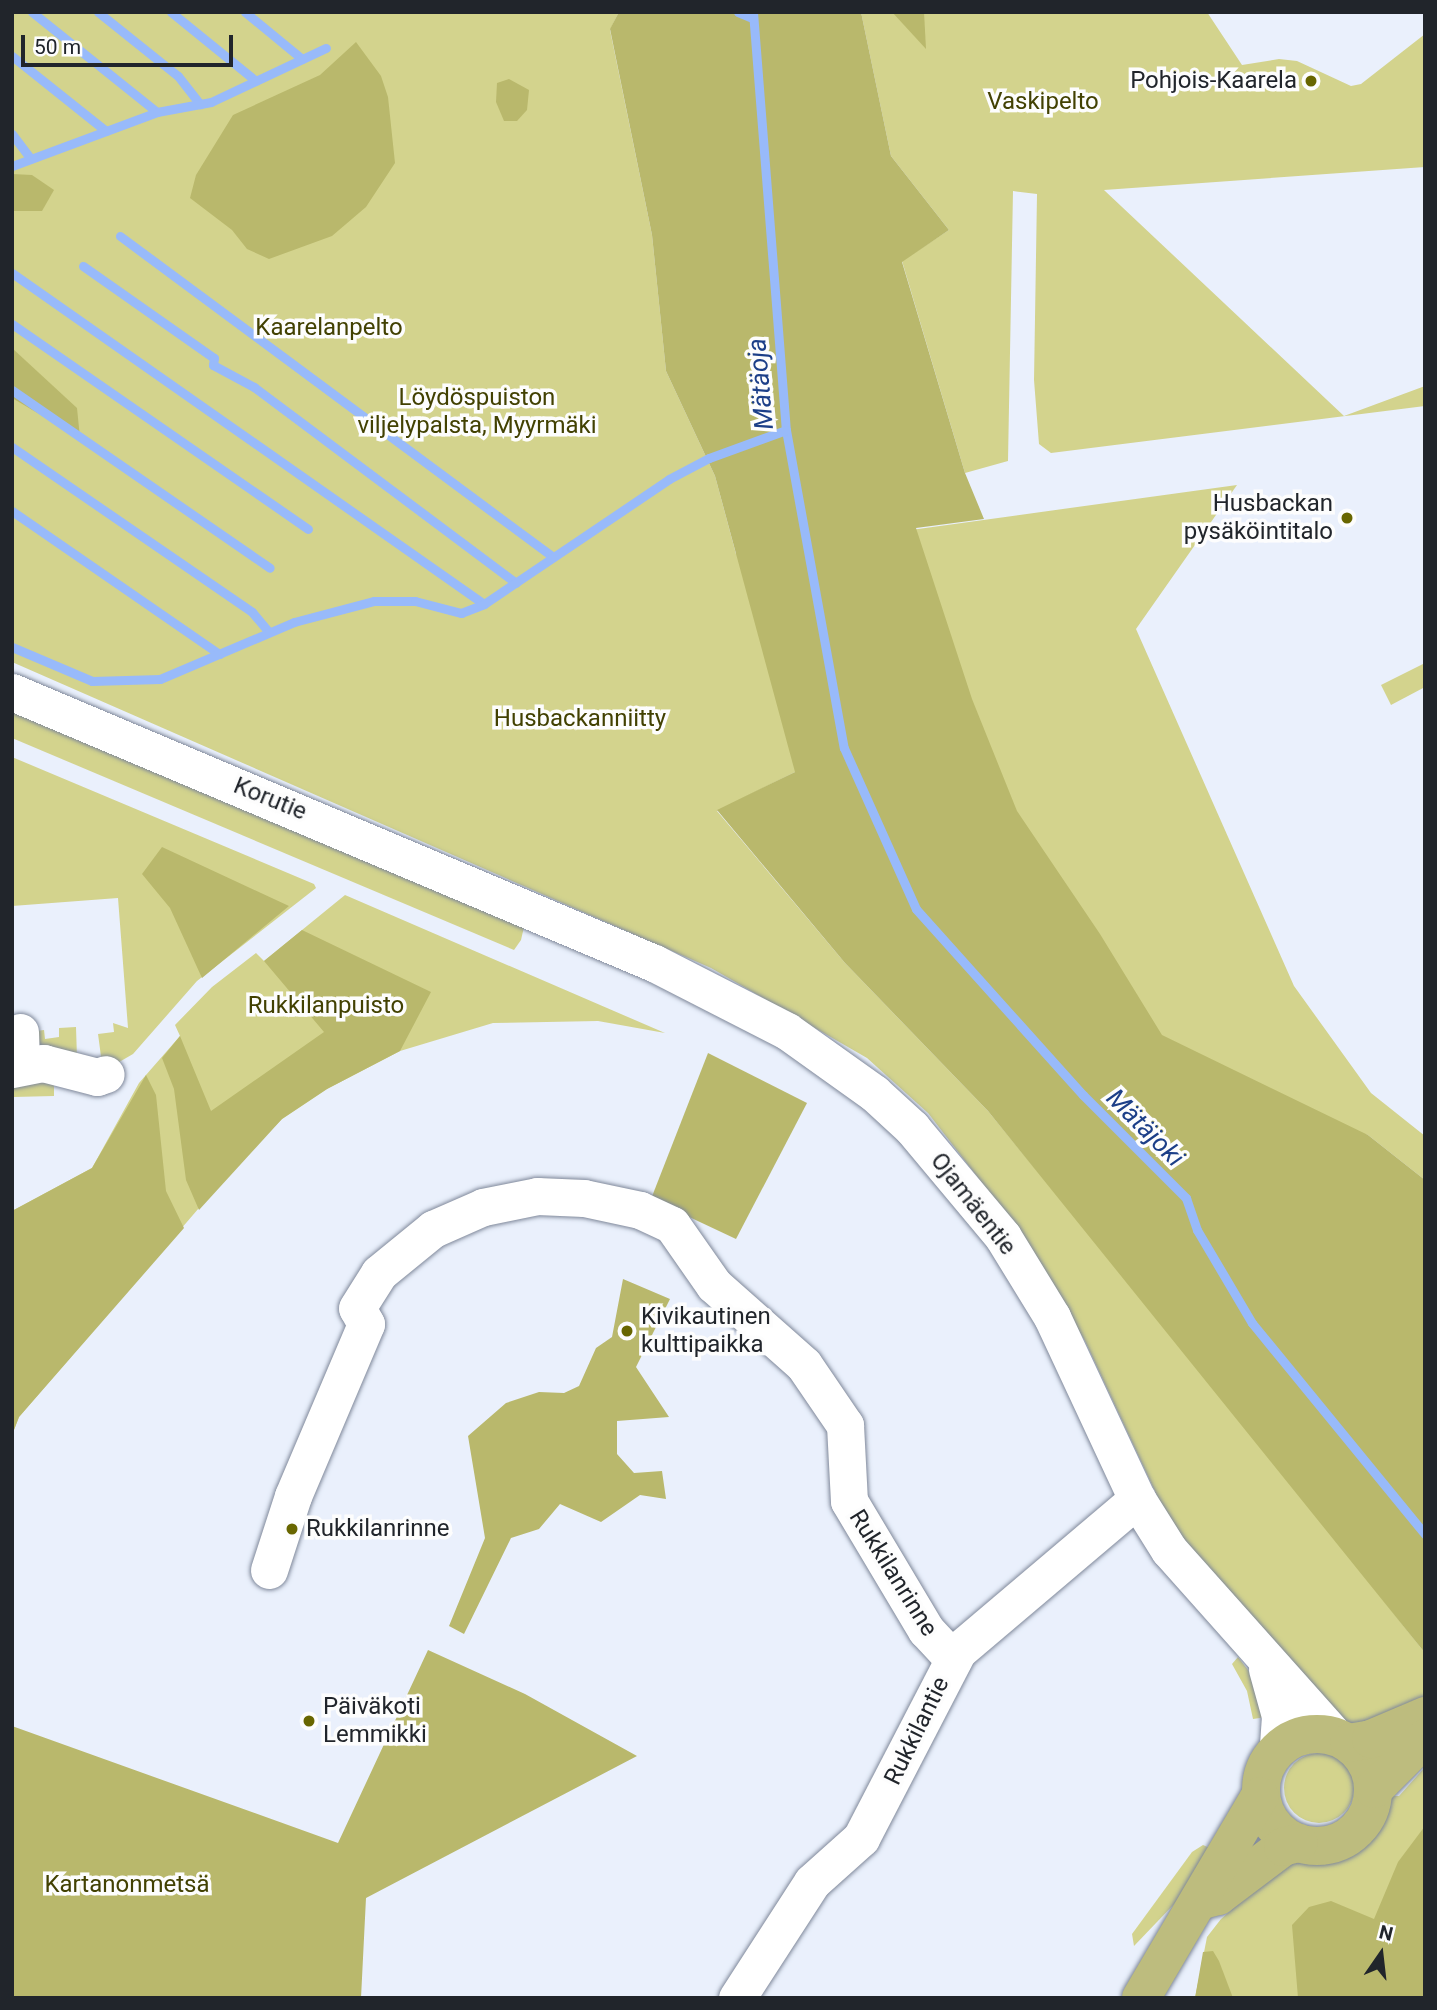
<!DOCTYPE html>
<meta charset="utf-8">
<style>
body{margin:0}
#map{position:relative;width:1437px;height:2010px;overflow:hidden;background:#eaf0fc;font-family:Roboto,sans-serif}
div>[style]{position:absolute}
.green>*{inset:0;background:#d3d38d}
.round{border-radius:50%}
.forest>*{inset:0;background:#b9b86c}
.stream>*{height:9px;margin:-4.5px;padding:0 4.5px;transform-origin:4.5px;border-radius:4.5px;background:#98bafa}
.roads{filter:drop-shadow(0 0 2px #7f889a) drop-shadow(0 0 2px #7f889a)}
.minor>*{height:37px;margin:-18.5px;padding:0 18.5px;transform-origin:18.5px;border-radius:18.5px;background:#fff}
.major>*{height:38px;margin:-19px;padding:0 19px;transform-origin:19px;border-radius:19px;background:#bdbc7e}
.major>.ring{margin:-19px;padding:0;box-sizing:content-box;background:none;border:38px solid #bdbc7e;border-radius:50%}
.dots>*{width:19px;height:19px;translate:-50% -50%;box-sizing:border-box;border:4px solid #fdfdfd;border-radius:50%}
span{translate:-50% -50%;white-space:nowrap;text-align:center;line-height:1.15;-webkit-text-stroke:7px #fdfdfd;paint-order:stroke}
.poi-label{font-size:24px;color:#21252b}
.right{translate:-100% -50%;text-align:right}
.left{translate:0 -50%;text-align:left}
.park-label{font-size:24px;color:#424102}
.street-label{font-size:24px;color:#21252b}
.water-label{font-size:26px;color:#1c3f88;font-style:italic}
.frame{position:absolute;inset:0;border:14px solid #21252b;pointer-events:none}
.north{position:absolute;left:1346px;top:1919px;width:70px;height:70px;-webkit-text-stroke:5px #fdfdfd;paint-order:stroke;rotate:14deg;font-size:19px;font-weight:700;line-height:28px;text-align:center;color:#21252b}
.north::after{content:'';display:block;margin:auto;width:24px;height:32px;background:#21252b;clip-path:polygon(50% 0,100% 100%,50% 72%,0 100%)}
.scale{position:absolute;left:21px;top:35px;width:212px;height:32px;box-sizing:border-box;border:4px solid #21252b;border-top:0;padding-left:9px;font-size:21px;line-height:24px;white-space:nowrap;color:#21252b;-webkit-text-stroke:5px #fdfdfd;paint-order:stroke}
</style>
<div id="map">
<div class="green">
<div style="clip-path:polygon(12px 12px,619px 12px,610px 30px,652px 235px,666px 371px,715px 476px,736px 554px,1237px 485px,1136px 629px,1294px 986px,1371px 1093px,1425px 1136px,1425px 1180px,1368px 1135px,1246px 1104px,795px 772px,717px 811px,845px 963px,988px 1111px,1235px 1413px,1425px 1653px,1425px 1699px,1396px 1715px,1351px 1724px,1333px 1716px,1185px 1541px,1160px 1502px,1085px 1341px,1023px 1236px,928px 1113px,867px 1058px,711px 968px,12px 662px)"></div>
<div style="clip-path:polygon(861px 12px,1207px 12px,1242px 65px,1279px 59px,1297px 61px,1351px 86px,1361px 84px,1425px 34px,1425px 167px,1104px 190px,1344px 416px,1425px 386px,1425px 406px,1051px 453px,1039px 444px,1034px 380px,1037px 194px,1013px 191px,1008px 461px,965px 473px,902px 261px,949px 230px,891px 156px)"></div>
<div style="clip-path:polygon(1425px 663px,1425px 687px,1391px 705px,1381px 685px)"></div>
<div style="clip-path:polygon(12px 712px,524px 927px,521px 940px,514px 950px,12px 738px)"></div>
<div style="clip-path:polygon(12px 757px,314px 884px,316px 888px,197px 981px,133px 1054px,114px 1065px,102px 1064px,98px 1034px,114px 1032px,113px 1023px,128px 1028px,118px 898px,12px 906px)"></div>
<div style="clip-path:polygon(345px 895px,665px 1033px,598px 1021px,493px 1023px,400px 1051px,327px 1089px,282px 1119px,236px 1165px,19px 1417px,12px 1435px,12px 1211px,92px 1168px,139px 1083px,180px 1036px,175px 1025px,212px 987px,256px 953px,264px 961px)"></div>
<div style="clip-path:polygon(76px 1027px,77px 1058px,31px 1050px,29px 1032px,44px 1030px,45px 1039px,59px 1037px,59px 1028px)"></div>
<div style="clip-path:polygon(54px 1079px,54px 1096px,13px 1097px,13px 1080px)"></div>
<div style="clip-path:polygon(1238px 1657px,1251px 1674px,1266px 1717px,1253px 1719px,1247px 1691px,1232px 1664px)"></div>
<div class="round" style="left:1284px;top:1753px;width:70px;height:70px"></div>
<div style="clip-path:polygon(1425px 1767px,1425px 1998px,1195px 1998px,1207px 1937px,1221px 1919px,1291px 1858px,1337px 1856px,1357px 1847px,1380px 1823px,1388px 1796px,1399px 1796px)"></div>
<div style="clip-path:polygon(1203px 1845px,1212px 1849px,1179px 1899px,1134px 1946px,1132px 1934px,1192px 1852px)"></div>
</div>
<div class="forest">
<div style="clip-path:polygon(619px 12px,861px 12px,891px 156px,949px 230px,902px 262px,965px 473px,984px 519px,916px 528px,972px 699px,1017px 811px,1100px 934px,1162px 1035px,1368px 1135px,1425px 1180px,1425px 1653px,988px 1111px,845px 963px,717px 810px,795px 772px,715px 476px,666px 371px,652px 235px,610px 29px)"></div>
<div style="clip-path:polygon(892px 12px,924px 12px,926px 49px)"></div>
<div style="clip-path:polygon(356px 42px,381px 76px,388px 97px,395px 163px,366px 207px,332px 236px,269px 259px,247px 249px,232px 230px,190px 198px,196px 175px,233px 115px,320px 75px)"></div>
<div style="clip-path:polygon(509px 79px,529px 90px,527px 110px,517px 121px,504px 121px,496px 102px,497px 83px)"></div>
<div style="clip-path:polygon(12px 174px,32px 175px,54px 190px,42px 211px,12px 211px)"></div>
<div style="clip-path:polygon(12px 348px,77px 408px,80px 438px,12px 398px)"></div>
<div style="clip-path:polygon(162px 847px,289px 906px,202px 978px,170px 908px,142px 874px)"></div>
<div style="clip-path:polygon(302px 930px,431px 992px,400px 1051px,327px 1089px,282px 1119px,199px 1210px,186px 1180px,174px 1089px,162px 1058px,180px 1036px,211px 1111px,324px 1032px,264px 961px)"></div>
<div style="clip-path:polygon(708px 1053px,807px 1103px,736px 1239px,651px 1199px)"></div>
<div style="clip-path:polygon(146px 1075px,156px 1095px,166px 1191px,184px 1228px,19px 1417px,12px 1435px,12px 1211px,92px 1168px)"></div>
<div style="clip-path:polygon(623px 1279px,670px 1299px,636px 1367px,669px 1417px,617px 1421px,617px 1454px,634px 1473px,662px 1471px,666px 1499px,640px 1495px,601px 1522px,560px 1504px,539px 1529px,511px 1538px,464px 1634px,449px 1626px,485px 1538px,468px 1436px,506px 1403px,539px 1392px,564px 1393px,579px 1386px,596px 1348px,612px 1337px)"></div>
<div style="clip-path:polygon(428px 1650px,525px 1694px,637px 1756px,366px 1898px,361px 1998px,12px 1998px,12px 1726px,338px 1843px)"></div>
<div style="clip-path:polygon(1425px 1826px,1425px 1998px,1298px 1998px,1292px 1925px,1309px 1907px,1331px 1901px,1374px 1919px,1398px 1862px)"></div>
<div style="clip-path:polygon(1213px 1951px,1219px 1961px,1233px 1998px,1195px 1998px,1203px 1952px)"></div>
</div>
<div class="stream">
<div style="left:32px;top:12px;width:160px;rotate:38.7deg"></div>
<div style="left:98px;top:12px;width:102px;rotate:38.7deg"></div>
<div style="left:178px;top:76px;width:36px;rotate:52deg"></div>
<div style="left:171px;top:12px;width:109px;rotate:39.1deg"></div>
<div style="left:245px;top:12px;width:74px;rotate:39.5deg"></div>
<div style="left:738px;top:12px;width:15px;rotate:23deg"></div>
<div style="left:753px;top:12px;width:419px;rotate:85.5deg"></div>
<div style="left:786px;top:430px;width:323px;rotate:79.7deg"></div>
<div style="left:844px;top:748px;width:176px;rotate:65.9deg"></div>
<div style="left:916px;top:909px;width:250px;rotate:48.1deg"></div>
<div style="left:1083px;top:1095px;width:146px;rotate:45deg"></div>
<div style="left:1186px;top:1198px;width:34px;rotate:71deg"></div>
<div style="left:1197px;top:1230px;width:108px;rotate:59.4deg"></div>
<div style="left:1252px;top:1323px;width:273px;rotate:50.7deg"></div>
<div style="left:12px;top:56px;width:120px;rotate:38.6deg"></div>
<div style="left:12px;top:134px;width:31px;rotate:53deg"></div>
<div style="left:12px;top:166px;width:155px;rotate:-20.4deg"></div>
<div style="left:157px;top:112px;width:55px;rotate:-10.5deg"></div>
<div style="left:211px;top:102px;width:127px;rotate:-25.2deg"></div>
<div style="left:120px;top:236px;width:539px;rotate:36.55deg"></div>
<div style="left:83px;top:266px;width:160px;rotate:35.1deg"></div>
<div style="left:214px;top:358px;width:7px;rotate:98deg"></div>
<div style="left:213px;top:365px;width:47px;rotate:28.2deg"></div>
<div style="left:254px;top:387px;width:327px;rotate:36.8deg"></div>
<div style="left:12px;top:273px;width:576px;rotate:35.04deg"></div>
<div style="left:12px;top:324px;width:360px;rotate:34.7deg"></div>
<div style="left:12px;top:390px;width:313px;rotate:34.6deg"></div>
<div style="left:12px;top:447px;width:291px;rotate:34.5deg"></div>
<div style="left:252px;top:612px;width:26px;rotate:50deg"></div>
<div style="left:12px;top:511px;width:252px;rotate:34.6deg"></div>
<div style="left:12px;top:647px;width:87px;rotate:23deg"></div>
<div style="left:92px;top:681px;width:68px;rotate:-1.7deg"></div>
<div style="left:160px;top:679px;width:146px;rotate:-23deg"></div>
<div style="left:294px;top:622px;width:83px;rotate:-14.7deg"></div>
<div style="left:374px;top:601px;width:41px"></div>
<div style="left:415px;top:601px;width:48px;rotate:14.6deg"></div>
<div style="left:461px;top:613px;width:25px;rotate:-21deg"></div>
<div style="left:484px;top:604px;width:223px;rotate:-34deg"></div>
<div style="left:669px;top:479px;width:45px;rotate:-27.7deg"></div>
<div style="left:709px;top:458px;width:82px;rotate:-20deg"></div>
</div>
<div class="roads">
<div class="minor">
<div style="left:12px;top:692px;width:697px;rotate:22.89deg"></div>
<div style="left:654px;top:963px;width:149px;rotate:27.1deg"></div>
<div style="left:787px;top:1031px;width:107px;rotate:35.5deg"></div>
<div style="left:874px;top:1093px;width:52px;rotate:42.6deg"></div>
<div style="left:912px;top:1128px;width:142px;rotate:50.1deg"></div>
<div style="left:1003px;top:1237px;width:94px;rotate:58.5deg"></div>
<div style="left:1052px;top:1317px;width:201px;rotate:65deg"></div>
<div style="left:1137px;top:1499px;width:60px;rotate:57.9deg"></div>
<div style="left:1169px;top:1550px;width:249px;rotate:48.3deg"></div>
<div style="left:20px;top:1032px;width:33px;rotate:88deg"></div>
<div style="left:12px;top:1069px;width:32px;rotate:-11deg"></div>
<div style="left:43px;top:1063px;width:56px;rotate:14.5deg"></div>
<div style="left:97px;top:1077px;width:9px;rotate:-18deg"></div>
<div style="left:269px;top:1570px;width:78px;rotate:-72deg"></div>
<div style="left:293px;top:1496px;width:187px;rotate:-67deg"></div>
<div style="left:366px;top:1324px;width:18px;rotate:-119deg"></div>
<div style="left:357px;top:1308px;width:41px;rotate:-57.8deg"></div>
<div style="left:379px;top:1273px;width:70px;rotate:-39.2deg"></div>
<div style="left:433px;top:1229px;width:55px;rotate:-23.7deg"></div>
<div style="left:483px;top:1207px;width:55px;rotate:-11.5deg"></div>
<div style="left:537px;top:1196px;width:47px;rotate:2.4deg"></div>
<div style="left:584px;top:1198px;width:57px;rotate:12.1deg"></div>
<div style="left:640px;top:1210px;width:35px;rotate:25deg"></div>
<div style="left:672px;top:1225px;width:73px;rotate:55deg"></div>
<div style="left:714px;top:1285px;width:120px;rotate:41.6deg"></div>
<div style="left:804px;top:1365px;width:73px;rotate:55.7deg"></div>
<div style="left:845px;top:1425px;width:76px;rotate:87deg"></div>
<div style="left:849px;top:1501px;width:150px;rotate:59.2deg"></div>
<div style="left:926px;top:1630px;width:40px;rotate:47deg"></div>
<div style="left:1267px;top:1669px;width:49px;rotate:74.5deg"></div>
<div style="left:1280px;top:1716px;width:32px;rotate:94deg"></div>
<div style="left:737px;top:1998px;width:138px;rotate:-57.1deg"></div>
<div style="left:812px;top:1882px;width:66px;rotate:-41.9deg"></div>
<div style="left:861px;top:1838px;width:211px;rotate:-62.6deg"></div>
<div style="left:958px;top:1651px;width:235px;rotate:-40.3deg"></div>
</div>
<div class="major">
<div class="ring" style="left:1261px;top:1734px;width:74px;height:74px"></div>
<div style="left:1349px;top:1743px;width:22px;rotate:-10deg"></div>
<div style="left:1371px;top:1739px;width:59px;rotate:-23.1deg"></div>
<div style="left:1374px;top:1789px;width:72px;rotate:-45deg"></div>
<div style="left:1199px;top:1901px;width:20px;rotate:-15deg"></div>
<div style="left:1218px;top:1896px;width:81px;rotate:-37deg"></div>
<div style="left:1283px;top:1847px;width:16px;rotate:-15deg"></div>
<div style="left:1141px;top:1998px;width:234px;rotate:-59.5deg"></div>
</div>
</div>
<div class="dots">
<div style="left:1311px;top:81px;background:#686600"></div>
<div style="left:1347px;top:518px;background:#686600"></div>
<div style="left:627px;top:1331px;background:#686600"></div>
<div style="left:292px;top:1529px;background:#686600"></div>
<div style="left:309px;top:1721px;background:#686600"></div>
</div>
<div class="poi-label">
<span class="right" style="left:1297px;top:81px">Pohjois-Kaarela</span>
<span class="right" style="left:1333px;top:518px">Husbackan<br>pysäköintitalo</span>
<span class="left" style="left:641px;top:1331px">Kivikautinen<br>kulttipaikka</span>
<span class="left" style="left:306px;top:1529px">Rukkilanrinne</span>
<span class="left" style="left:323px;top:1721px">Päiväkoti<br>Lemmikki</span>
</div>
<div class="park-label">
<span style="left:1043px;top:102px">Vaskipelto</span>
<span style="left:329px;top:328px">Kaarelanpelto</span>
<span style="left:477px;top:412px">Löydöspuiston<br>viljelypalsta, Myyrmäki</span>
<span style="left:580px;top:719px">Husbackanniitty</span>
<span style="left:326px;top:1006px">Rukkilanpuisto</span>
<span style="left:127px;top:1885px">Kartanonmetsä</span>
</div>
<div class="street-label">
<span style="left:270px;top:799px;rotate:22deg">Korutie</span>
<span style="left:973px;top:1204px;rotate:52deg">Ojamäentie</span>
<span style="left:893px;top:1573px;rotate:58deg">Rukkilanrinne</span>
<span style="left:917px;top:1731px;rotate:-64deg">Rukkilantie</span>
</div>
<div class="water-label">
<span style="left:761px;top:384px;rotate:-95deg">Mätäoja</span>
<span style="left:1145px;top:1128px;rotate:45deg">Mätäjoki</span>
</div>
<div class="frame"></div>
<div class="north">N</div>
<div class="scale">50 m</div>
</div>
